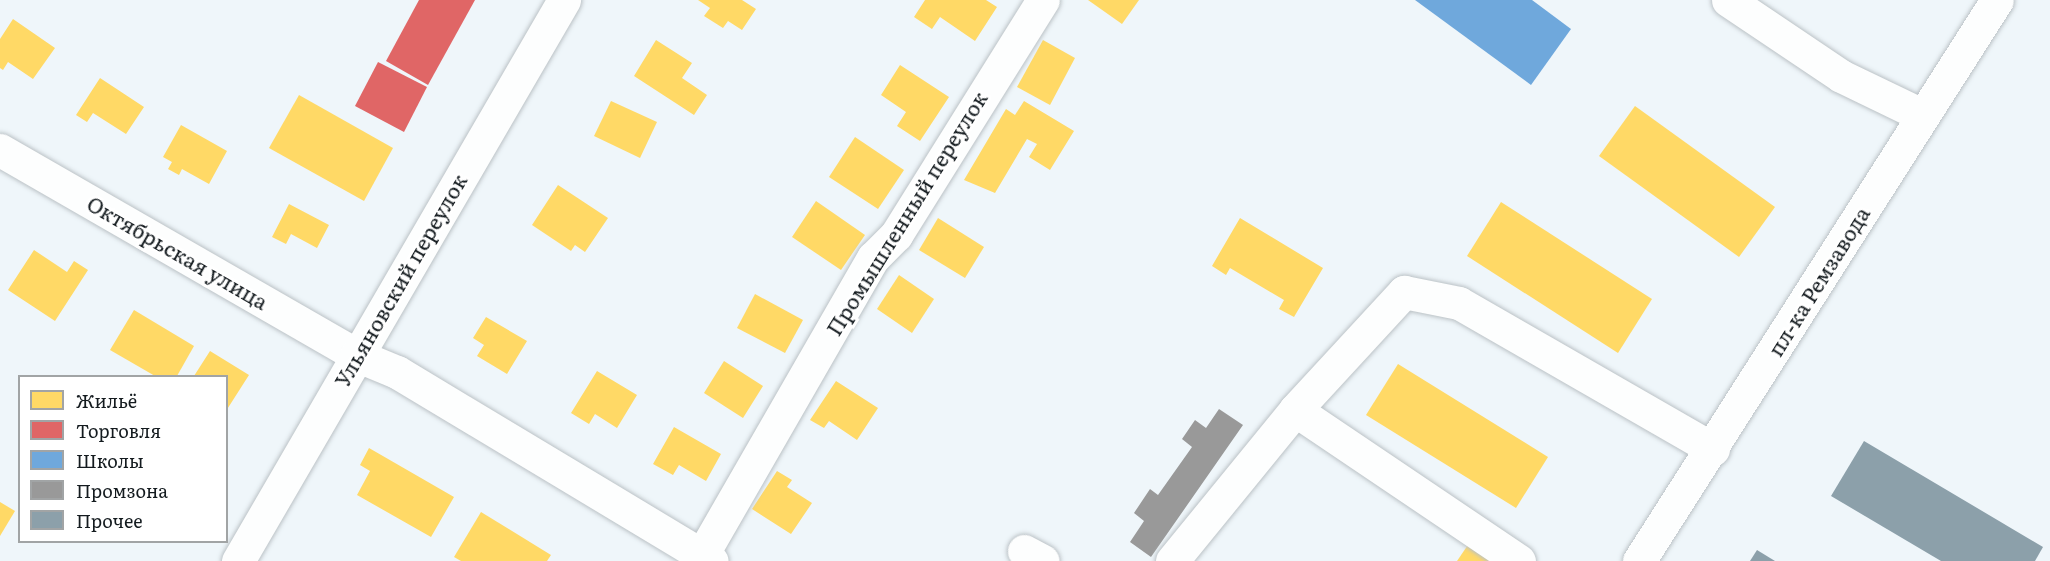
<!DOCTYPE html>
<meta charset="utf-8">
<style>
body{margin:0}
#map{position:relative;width:2050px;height:561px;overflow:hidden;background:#eff6fa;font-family:Literata,serif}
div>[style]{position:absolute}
.homes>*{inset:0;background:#ffd966}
.shops>*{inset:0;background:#e06666}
.schools>*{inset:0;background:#6fa8dc}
.industry>*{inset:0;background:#999}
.building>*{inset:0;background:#8ca0aa}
.roads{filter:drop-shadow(0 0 2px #bbc2c6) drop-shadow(0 0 2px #bbc2c6)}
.minor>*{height:33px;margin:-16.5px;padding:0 16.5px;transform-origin:16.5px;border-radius:16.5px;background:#fdfefe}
.major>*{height:33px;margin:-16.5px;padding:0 16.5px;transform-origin:16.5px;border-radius:16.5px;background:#fdfefe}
span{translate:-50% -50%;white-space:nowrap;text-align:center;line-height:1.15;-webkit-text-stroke:6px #fff;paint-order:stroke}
.street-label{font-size:21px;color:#141b1f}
.legend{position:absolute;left:18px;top:375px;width:210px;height:168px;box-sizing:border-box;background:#fff;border:2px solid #a1a4a5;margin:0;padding:8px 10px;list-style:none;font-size:18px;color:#141b1f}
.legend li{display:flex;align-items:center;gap:12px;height:30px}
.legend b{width:30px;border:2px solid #a1a4a5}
</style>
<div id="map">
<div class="homes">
<div style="clip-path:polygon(698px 0,742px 0,756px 9px,742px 30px,728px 21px,723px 28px,704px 16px,710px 8px)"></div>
<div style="clip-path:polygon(925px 0,986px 0,997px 7px,975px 41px,940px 17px,932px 29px,914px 17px)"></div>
<div style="clip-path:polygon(1088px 0,1139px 0,1122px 24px)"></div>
<div style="clip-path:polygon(13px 19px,55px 48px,33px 79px,8px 62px,3px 70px,0 68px,0 39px)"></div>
<div style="clip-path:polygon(656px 40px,692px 63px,682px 78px,707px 95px,694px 115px,634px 76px)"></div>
<div style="clip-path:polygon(1043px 40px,1075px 58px,1050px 105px,1017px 87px)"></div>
<div style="clip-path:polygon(900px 65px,949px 97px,920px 141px,897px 126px,906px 112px,881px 95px)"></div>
<div style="clip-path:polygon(100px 78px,144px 107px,126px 134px,93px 113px,87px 122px,76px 115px)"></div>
<div style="clip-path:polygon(299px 95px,393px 148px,364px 201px,269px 148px)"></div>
<div style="clip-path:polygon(611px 101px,657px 122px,640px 158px,594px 136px)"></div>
<div style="clip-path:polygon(1024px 101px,1074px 131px,1050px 170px,1029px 157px,1037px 144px,1027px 139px,995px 193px,964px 180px,1006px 109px,1015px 115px)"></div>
<div style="clip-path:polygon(1635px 106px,1775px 207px,1739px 257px,1599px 156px)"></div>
<div style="clip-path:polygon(181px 125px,227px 151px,209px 184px,182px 169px,179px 175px,168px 169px,172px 162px,163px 157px)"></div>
<div style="clip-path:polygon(855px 137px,904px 170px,878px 209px,829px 177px)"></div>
<div style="clip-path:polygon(558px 185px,608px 218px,585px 252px,575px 245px,571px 251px,532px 225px)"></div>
<div style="clip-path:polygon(816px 201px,865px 235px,841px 270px,792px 237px)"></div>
<div style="clip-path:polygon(1501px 202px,1652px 299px,1618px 353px,1467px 256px)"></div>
<div style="clip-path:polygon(289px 204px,329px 225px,317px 248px,291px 234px,286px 244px,272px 237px)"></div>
<div style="clip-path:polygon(938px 218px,984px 247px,965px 278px,919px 250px)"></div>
<div style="clip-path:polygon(1240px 218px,1323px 268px,1294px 317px,1279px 309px,1284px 300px,1230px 268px,1226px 275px,1212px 266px)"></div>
<div style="clip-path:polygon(34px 250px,67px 272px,74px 261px,88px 270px,55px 321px,8px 290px)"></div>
<div style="clip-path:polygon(899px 275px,934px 299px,912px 333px,877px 309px)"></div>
<div style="clip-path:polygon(755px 294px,803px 320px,785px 353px,737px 328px)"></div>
<div style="clip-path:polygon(134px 310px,194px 346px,177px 376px,155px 376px,110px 350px)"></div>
<div style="clip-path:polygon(486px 317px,527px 341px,507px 374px,477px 356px,484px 345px,473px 338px)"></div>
<div style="clip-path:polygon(210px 351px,249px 375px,226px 411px,226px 376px,194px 376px)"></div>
<div style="clip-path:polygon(724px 361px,763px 386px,743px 418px,704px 393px)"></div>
<div style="clip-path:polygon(1398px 364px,1548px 457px,1516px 508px,1366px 415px)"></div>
<div style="clip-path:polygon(597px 371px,637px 395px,617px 428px,595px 414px,589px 424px,571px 413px)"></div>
<div style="clip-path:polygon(836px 381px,878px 408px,857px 440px,829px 421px,824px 428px,810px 420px)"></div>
<div style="clip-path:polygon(674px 427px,721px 454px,706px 481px,679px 465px,673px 475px,653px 464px)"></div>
<div style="clip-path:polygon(369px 448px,454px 497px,431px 537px,357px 495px,370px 471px,360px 465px)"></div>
<div style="clip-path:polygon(777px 471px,792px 480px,787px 487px,812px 503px,791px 534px,752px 509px)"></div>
<div style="clip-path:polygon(0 502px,15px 511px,0 536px)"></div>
<div style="clip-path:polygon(481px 512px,551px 555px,547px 561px,461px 561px,454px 557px)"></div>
<div style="clip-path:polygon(1472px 539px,1505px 561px,1457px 561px)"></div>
</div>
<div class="shops">
<div style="clip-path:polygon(419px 0,475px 0,428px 85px,386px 61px)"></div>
<div style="clip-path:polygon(378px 62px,427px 87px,404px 132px,355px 106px)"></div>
</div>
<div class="schools">
<div style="clip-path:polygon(1415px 0,1532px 0,1571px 29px,1531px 85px)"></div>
</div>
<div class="industry">
<div style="clip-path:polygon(1219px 409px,1243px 425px,1151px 557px,1130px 542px,1144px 521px,1134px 513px,1150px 489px,1158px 495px,1192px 447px,1182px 439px,1195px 420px,1206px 428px)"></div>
</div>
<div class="building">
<div style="clip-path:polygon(1864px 441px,2043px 547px,2035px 561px,1941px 561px,1831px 496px)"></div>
<div style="clip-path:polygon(1757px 550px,1775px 561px,1750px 561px)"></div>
</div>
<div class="roads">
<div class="minor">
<div style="left:1728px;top:0;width:136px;rotate:33.9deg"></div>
<div style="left:1841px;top:76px;width:90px;rotate:25.7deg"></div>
<div style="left:0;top:150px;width:411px;rotate:29.9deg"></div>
<div style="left:356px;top:355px;width:44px;rotate:22.5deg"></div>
<div style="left:397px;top:372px;width:367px;rotate:31deg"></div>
<div style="left:1024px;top:551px;width:21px;rotate:28deg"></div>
<div style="left:702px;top:555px;width:343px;rotate:-60.1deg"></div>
<div style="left:873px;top:258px;width:33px;rotate:-45deg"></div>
<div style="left:896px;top:235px;width:277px;rotate:-58deg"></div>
<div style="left:1172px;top:561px;width:195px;rotate:-50.8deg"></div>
<div style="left:1519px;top:561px;width:270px;rotate:-146deg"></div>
<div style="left:1295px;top:410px;width:161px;rotate:-47.3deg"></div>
<div style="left:1404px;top:292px;width:56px;rotate:11.3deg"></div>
<div style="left:1459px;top:303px;width:293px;rotate:29.9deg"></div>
<div style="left:1639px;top:561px;width:665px;rotate:-57.46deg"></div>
</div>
<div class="major">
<div style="left:238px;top:561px;width:649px;rotate:-59.84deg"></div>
</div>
</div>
<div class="street-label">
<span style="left:906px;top:213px;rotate:-58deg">Промышленный переулок</span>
<span style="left:178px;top:252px;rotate:30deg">Октябрьская улица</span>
<span style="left:400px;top:280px;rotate:-60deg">Ульяновский переулок</span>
<span style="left:1818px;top:281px;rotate:-58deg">пл-ка Ремзавода</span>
</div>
<ul class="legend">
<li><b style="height:16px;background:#ffd966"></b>Жильё</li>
<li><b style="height:16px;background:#e06666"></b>Торговля</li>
<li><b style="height:16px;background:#6fa8dc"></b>Школы</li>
<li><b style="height:16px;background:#999"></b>Промзона</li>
<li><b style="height:16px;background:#8ca0aa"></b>Прочее</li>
</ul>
</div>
